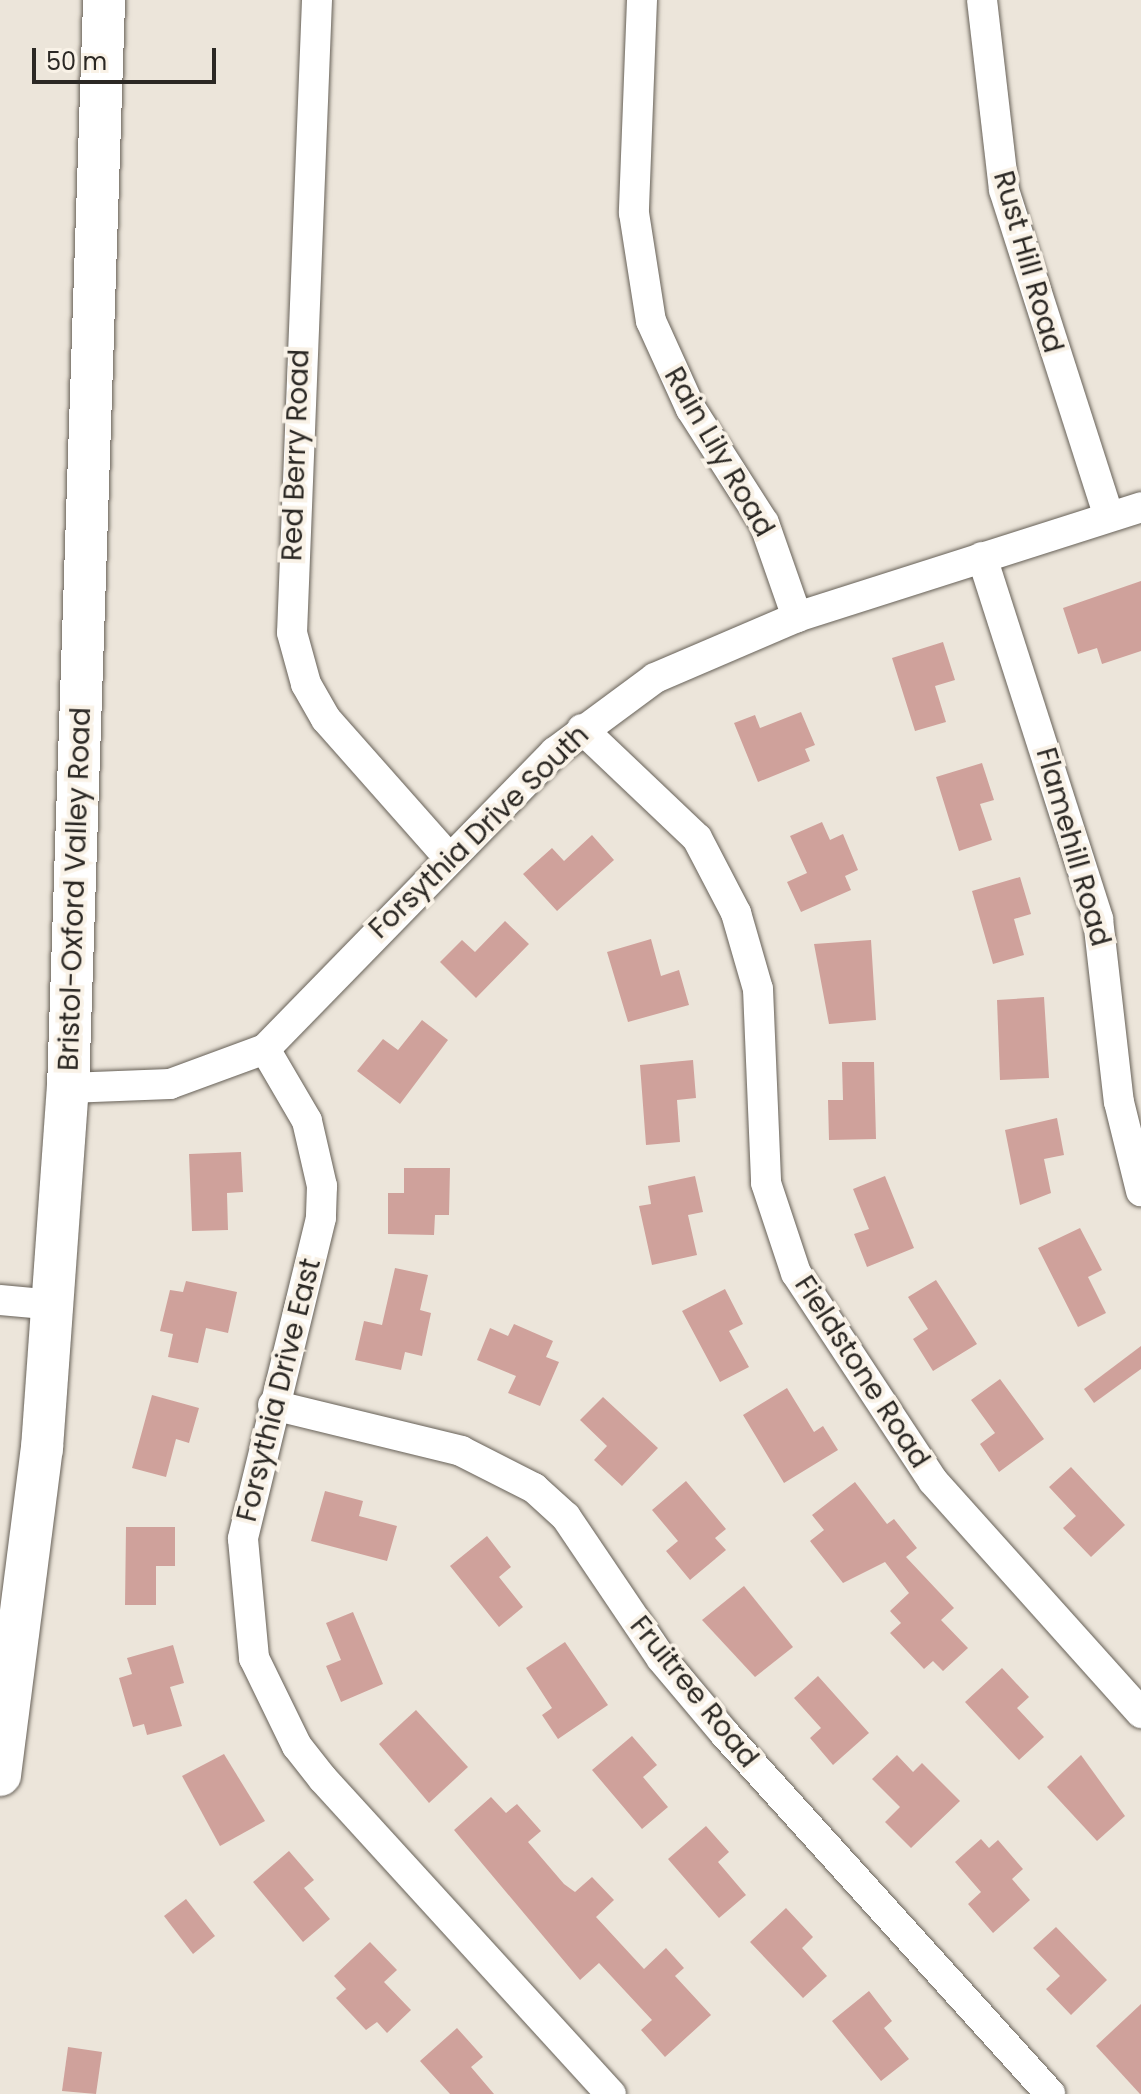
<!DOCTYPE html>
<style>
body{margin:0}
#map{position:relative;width:1141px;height:2094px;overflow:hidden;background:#ece5da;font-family:Poppins,sans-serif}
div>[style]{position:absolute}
.building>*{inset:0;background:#cfa19b}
.roads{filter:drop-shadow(0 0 2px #676158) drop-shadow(0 0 2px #676158)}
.minor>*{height:30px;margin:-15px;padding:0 15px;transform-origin:15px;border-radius:15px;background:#fff}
.secondary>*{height:42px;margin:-21px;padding:0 21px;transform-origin:21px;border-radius:21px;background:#fff}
span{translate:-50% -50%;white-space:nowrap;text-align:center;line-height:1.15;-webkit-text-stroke:8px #f9f2e7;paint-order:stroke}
.street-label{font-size:28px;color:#2b2824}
.scale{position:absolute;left:32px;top:48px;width:184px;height:36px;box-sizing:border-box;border:4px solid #2b2824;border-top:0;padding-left:10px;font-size:24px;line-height:28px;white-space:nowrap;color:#2b2824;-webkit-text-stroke:6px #f9f2e7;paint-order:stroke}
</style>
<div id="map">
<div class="building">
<div style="clip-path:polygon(1141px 581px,1141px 651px,1102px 664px,1097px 648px,1078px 654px,1063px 608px)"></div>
<div style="clip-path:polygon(943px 642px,955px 680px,935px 686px,946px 722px,915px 731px,892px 658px)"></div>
<div style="clip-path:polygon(801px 712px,815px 745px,805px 749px,810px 761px,758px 782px,734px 723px,755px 715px,760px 728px)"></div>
<div style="clip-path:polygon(982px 763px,994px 800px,980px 804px,992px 840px,959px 851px,936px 777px)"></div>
<div style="clip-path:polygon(822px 822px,830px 840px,843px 834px,858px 870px,845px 876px,851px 890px,801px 912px,787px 882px,807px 873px,790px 836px)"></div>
<div style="clip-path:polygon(592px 835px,614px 860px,557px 911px,523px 874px,552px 848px,564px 861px)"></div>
<div style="clip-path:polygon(1020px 877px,1031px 914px,1014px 919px,1024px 955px,993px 964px,972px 891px)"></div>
<div style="clip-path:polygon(505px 921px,529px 944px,476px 998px,440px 962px,462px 940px,475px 952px)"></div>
<div style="clip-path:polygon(651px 939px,661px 976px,679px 970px,689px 1005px,628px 1022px,607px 952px)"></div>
<div style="clip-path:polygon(871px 940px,876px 1020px,829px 1024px,814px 944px)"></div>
<div style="clip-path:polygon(1044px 997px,1049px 1078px,1000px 1080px,997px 1000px)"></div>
<div style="clip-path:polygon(422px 1020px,448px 1040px,400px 1104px,357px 1071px,383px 1039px,398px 1050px)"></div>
<div style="clip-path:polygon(693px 1060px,696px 1098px,677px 1100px,680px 1142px,646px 1145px,640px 1065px)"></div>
<div style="clip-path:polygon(842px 1062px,874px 1062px,876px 1139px,829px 1140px,828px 1100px,843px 1100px)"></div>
<div style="clip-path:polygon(1057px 1118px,1064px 1155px,1044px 1159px,1051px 1193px,1020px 1205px,1005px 1130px)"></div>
<div style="clip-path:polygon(241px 1152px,243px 1192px,227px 1193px,228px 1230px,192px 1231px,189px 1154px)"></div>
<div style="clip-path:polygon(404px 1168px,450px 1168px,449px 1215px,435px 1215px,434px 1235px,388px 1234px,388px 1193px,404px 1193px)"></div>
<div style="clip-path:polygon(695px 1176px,703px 1212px,688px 1215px,697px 1255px,652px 1265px,639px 1206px,651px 1204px,648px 1186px)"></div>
<div style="clip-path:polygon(885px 1176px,914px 1248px,867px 1267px,854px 1234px,869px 1229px,853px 1189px)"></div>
<div style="clip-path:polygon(1080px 1228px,1102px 1270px,1088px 1277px,1106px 1313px,1078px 1327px,1038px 1248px)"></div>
<div style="clip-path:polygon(395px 1268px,428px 1275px,420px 1310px,431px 1313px,422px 1356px,405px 1352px,401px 1370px,355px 1360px,364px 1321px,382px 1325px)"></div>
<div style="clip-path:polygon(936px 1280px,977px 1344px,933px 1371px,913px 1339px,928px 1329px,908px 1297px)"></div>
<div style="clip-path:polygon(186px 1281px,237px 1292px,228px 1333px,206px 1328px,198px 1363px,168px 1357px,173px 1334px,160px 1331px,170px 1290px,183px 1292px)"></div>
<div style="clip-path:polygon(725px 1289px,743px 1324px,729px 1331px,749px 1367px,720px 1382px,682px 1311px)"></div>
<div style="clip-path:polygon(514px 1324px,553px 1341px,546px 1357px,559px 1362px,540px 1406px,508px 1393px,516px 1376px,477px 1360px,490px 1328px,508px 1336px)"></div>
<div style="clip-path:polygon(1141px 1346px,1141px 1369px,1094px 1403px,1084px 1389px)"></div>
<div style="clip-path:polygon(1000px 1379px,1044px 1439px,999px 1472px,980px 1444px,995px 1433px,971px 1400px)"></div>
<div style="clip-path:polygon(787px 1388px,814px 1432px,823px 1426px,838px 1450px,784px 1483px,743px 1415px)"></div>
<div style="clip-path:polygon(152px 1395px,199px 1408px,189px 1443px,176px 1439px,166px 1477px,132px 1468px)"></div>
<div style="clip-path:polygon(603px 1397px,658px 1448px,622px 1486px,594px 1460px,607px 1446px,580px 1420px)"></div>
<div style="clip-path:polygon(1071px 1467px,1125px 1525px,1091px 1557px,1063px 1528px,1076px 1516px,1049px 1487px)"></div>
<div style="clip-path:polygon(686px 1481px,726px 1529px,715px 1538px,726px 1550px,690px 1580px,666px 1551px,678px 1541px,652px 1510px)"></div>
<div style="clip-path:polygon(855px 1482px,887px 1524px,894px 1519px,917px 1548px,906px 1557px,954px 1608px,941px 1620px,968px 1648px,943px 1671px,933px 1661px,924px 1669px,890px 1633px,901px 1623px,890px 1611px,909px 1593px,885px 1562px,843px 1583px,810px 1541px,824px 1530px,812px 1515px)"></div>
<div style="clip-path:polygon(325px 1491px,363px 1501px,359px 1516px,397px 1526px,387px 1561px,311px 1541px)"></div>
<div style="clip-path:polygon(126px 1527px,175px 1527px,175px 1566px,156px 1566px,156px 1605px,125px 1605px)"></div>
<div style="clip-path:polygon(487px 1536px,511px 1567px,499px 1577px,523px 1607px,499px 1627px,450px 1566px)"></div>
<div style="clip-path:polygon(744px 1586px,793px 1647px,755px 1677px,702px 1620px)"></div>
<div style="clip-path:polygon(353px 1612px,383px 1684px,341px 1702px,326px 1666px,341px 1660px,326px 1623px)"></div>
<div style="clip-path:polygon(565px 1642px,608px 1705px,558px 1739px,542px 1715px,552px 1708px,526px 1668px)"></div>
<div style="clip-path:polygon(173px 1645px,184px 1683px,170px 1687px,182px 1726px,147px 1735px,144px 1724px,133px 1727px,119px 1678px,132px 1674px,127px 1658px)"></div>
<div style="clip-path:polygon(1002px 1668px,1029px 1697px,1017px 1708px,1044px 1737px,1019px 1760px,965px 1702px)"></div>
<div style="clip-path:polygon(818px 1676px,869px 1733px,833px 1765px,810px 1738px,821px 1728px,794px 1698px)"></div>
<div style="clip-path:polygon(416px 1710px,468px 1767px,429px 1803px,379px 1744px)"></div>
<div style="clip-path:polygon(632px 1736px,657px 1765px,643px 1777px,668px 1807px,642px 1829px,592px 1770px)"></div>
<div style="clip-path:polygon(224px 1754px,265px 1821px,220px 1846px,182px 1776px)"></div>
<div style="clip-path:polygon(897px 1755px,913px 1772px,922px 1763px,960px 1801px,911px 1848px,885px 1822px,900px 1807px,872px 1779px)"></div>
<div style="clip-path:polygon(1081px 1755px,1125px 1816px,1097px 1841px,1047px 1787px)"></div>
<div style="clip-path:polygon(491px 1797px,506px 1813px,517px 1804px,541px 1831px,528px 1842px,564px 1884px,575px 1892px,592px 1877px,614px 1900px,596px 1917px,644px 1969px,666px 1948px,684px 1968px,675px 1976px,711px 2015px,665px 2057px,641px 2030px,652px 2020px,599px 1963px,580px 1980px,454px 1830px)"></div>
<div style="clip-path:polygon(706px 1826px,729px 1852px,718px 1862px,746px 1895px,719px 1918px,668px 1859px)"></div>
<div style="clip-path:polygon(981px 1839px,989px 1848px,998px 1840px,1023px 1869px,1012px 1879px,1030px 1900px,993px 1933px,968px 1904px,981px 1892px,955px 1862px)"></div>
<div style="clip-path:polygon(289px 1851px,314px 1880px,304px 1888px,330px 1919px,303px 1942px,253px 1882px)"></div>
<div style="clip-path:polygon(186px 1899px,215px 1936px,193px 1954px,164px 1916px)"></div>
<div style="clip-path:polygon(786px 1908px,813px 1937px,802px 1948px,827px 1976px,803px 1998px,750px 1942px)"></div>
<div style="clip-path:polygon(1056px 1927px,1107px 1980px,1071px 2015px,1046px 1989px,1060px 1976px,1033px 1948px)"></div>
<div style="clip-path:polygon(370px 1942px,397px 1970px,384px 1982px,411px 2010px,387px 2033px,377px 2022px,366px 2030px,336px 1998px,346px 1989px,334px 1976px)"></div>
<div style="clip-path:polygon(869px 1991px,892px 2021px,884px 2028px,909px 2059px,881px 2081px,832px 2021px)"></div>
<div style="clip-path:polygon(1141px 2004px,1141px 2094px,1140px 2094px,1096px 2046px)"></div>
<div style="clip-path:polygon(457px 2028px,483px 2057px,471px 2067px,494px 2094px,450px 2094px,420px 2061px)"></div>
<div style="clip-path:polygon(68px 2047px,102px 2052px,96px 2094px,62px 2091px)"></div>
</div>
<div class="roads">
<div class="minor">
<div style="left:317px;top:0;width:633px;rotate:92.26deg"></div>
<div style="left:292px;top:633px;width:53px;rotate:74.6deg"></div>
<div style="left:306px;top:684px;width:40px;rotate:60.3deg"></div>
<div style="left:326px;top:719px;width:183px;rotate:48.5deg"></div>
<div style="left:642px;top:0;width:213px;rotate:92.2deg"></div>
<div style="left:634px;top:213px;width:109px;rotate:81.1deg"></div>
<div style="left:651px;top:321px;width:97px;rotate:65.6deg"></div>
<div style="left:691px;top:409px;width:135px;rotate:57.4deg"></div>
<div style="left:764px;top:523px;width:100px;rotate:70.7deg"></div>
<div style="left:982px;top:0;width:191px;rotate:83.4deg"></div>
<div style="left:1004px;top:190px;width:343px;rotate:72.2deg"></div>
<div style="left:982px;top:557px;width:380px;rotate:72.2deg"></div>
<div style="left:1098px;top:919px;width:184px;rotate:83.5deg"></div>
<div style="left:1119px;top:1102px;width:92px;rotate:76.1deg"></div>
<div style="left:582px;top:729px;width:158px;rotate:43.5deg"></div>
<div style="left:697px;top:838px;width:85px;rotate:62.5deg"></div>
<div style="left:736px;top:913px;width:79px;rotate:73.9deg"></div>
<div style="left:758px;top:989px;width:194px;rotate:87.6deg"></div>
<div style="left:766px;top:1183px;width:95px;rotate:71.6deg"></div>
<div style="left:796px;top:1273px;width:249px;rotate:56.6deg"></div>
<div style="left:933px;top:1481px;width:312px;rotate:48.1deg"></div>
<div style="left:265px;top:1049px;width:83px;rotate:59.7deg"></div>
<div style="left:307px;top:1121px;width:67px;rotate:77deg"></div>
<div style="left:322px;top:1186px;width:32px;rotate:92deg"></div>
<div style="left:321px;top:1218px;width:330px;rotate:103.7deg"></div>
<div style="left:243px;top:1539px;width:120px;rotate:84.7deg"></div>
<div style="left:254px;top:1658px;width:98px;rotate:64deg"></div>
<div style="left:297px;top:1746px;width:42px;rotate:51.8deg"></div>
<div style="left:323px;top:1779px;width:427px;rotate:47.6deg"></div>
<div style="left:68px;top:1088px;width:102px;rotate:-2.2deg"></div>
<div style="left:170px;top:1084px;width:101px;rotate:-20.2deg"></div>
<div style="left:265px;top:1049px;width:415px;rotate:-45.7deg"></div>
<div style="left:555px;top:752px;width:124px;rotate:-36.5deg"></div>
<div style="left:655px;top:678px;width:155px;rotate:-23.2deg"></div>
<div style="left:797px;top:617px;width:361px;rotate:-17.7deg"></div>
<div style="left:0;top:1300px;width:55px;rotate:5.2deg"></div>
<div style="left:273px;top:1405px;width:194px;rotate:13.7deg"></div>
<div style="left:461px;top:1451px;width:82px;rotate:26.9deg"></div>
<div style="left:534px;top:1488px;width:43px;rotate:42.2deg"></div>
<div style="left:566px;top:1517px;width:170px;rotate:56deg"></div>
<div style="left:661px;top:1658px;width:99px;rotate:49.9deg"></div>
<div style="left:725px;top:1734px;width:485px;rotate:47.9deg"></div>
</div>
<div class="secondary">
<div style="left:0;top:1775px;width:330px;rotate:-82.7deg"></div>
<div style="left:42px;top:1448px;width:361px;rotate:-85.9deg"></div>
<div style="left:68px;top:1088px;width:1089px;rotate:-88.1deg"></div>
</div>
</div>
<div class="street-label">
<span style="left:1028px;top:262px;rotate:74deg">Rust Hill Road</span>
<span style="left:719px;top:452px;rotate:60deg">Rain Lily Road</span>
<span style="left:296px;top:455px;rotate:-88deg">Red Berry Road</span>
<span style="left:479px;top:832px;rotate:-44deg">Forsythia Drive South</span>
<span style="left:1073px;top:847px;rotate:74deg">Flamehill Road</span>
<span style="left:75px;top:889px;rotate:-88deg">Bristol-Oxford Valley Road</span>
<span style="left:862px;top:1372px;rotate:57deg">Fieldstone Road</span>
<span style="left:279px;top:1390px;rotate:-76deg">Forsythia Drive East</span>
<span style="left:694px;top:1692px;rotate:51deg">Fruitree Road</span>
</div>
<div class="scale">50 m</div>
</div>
